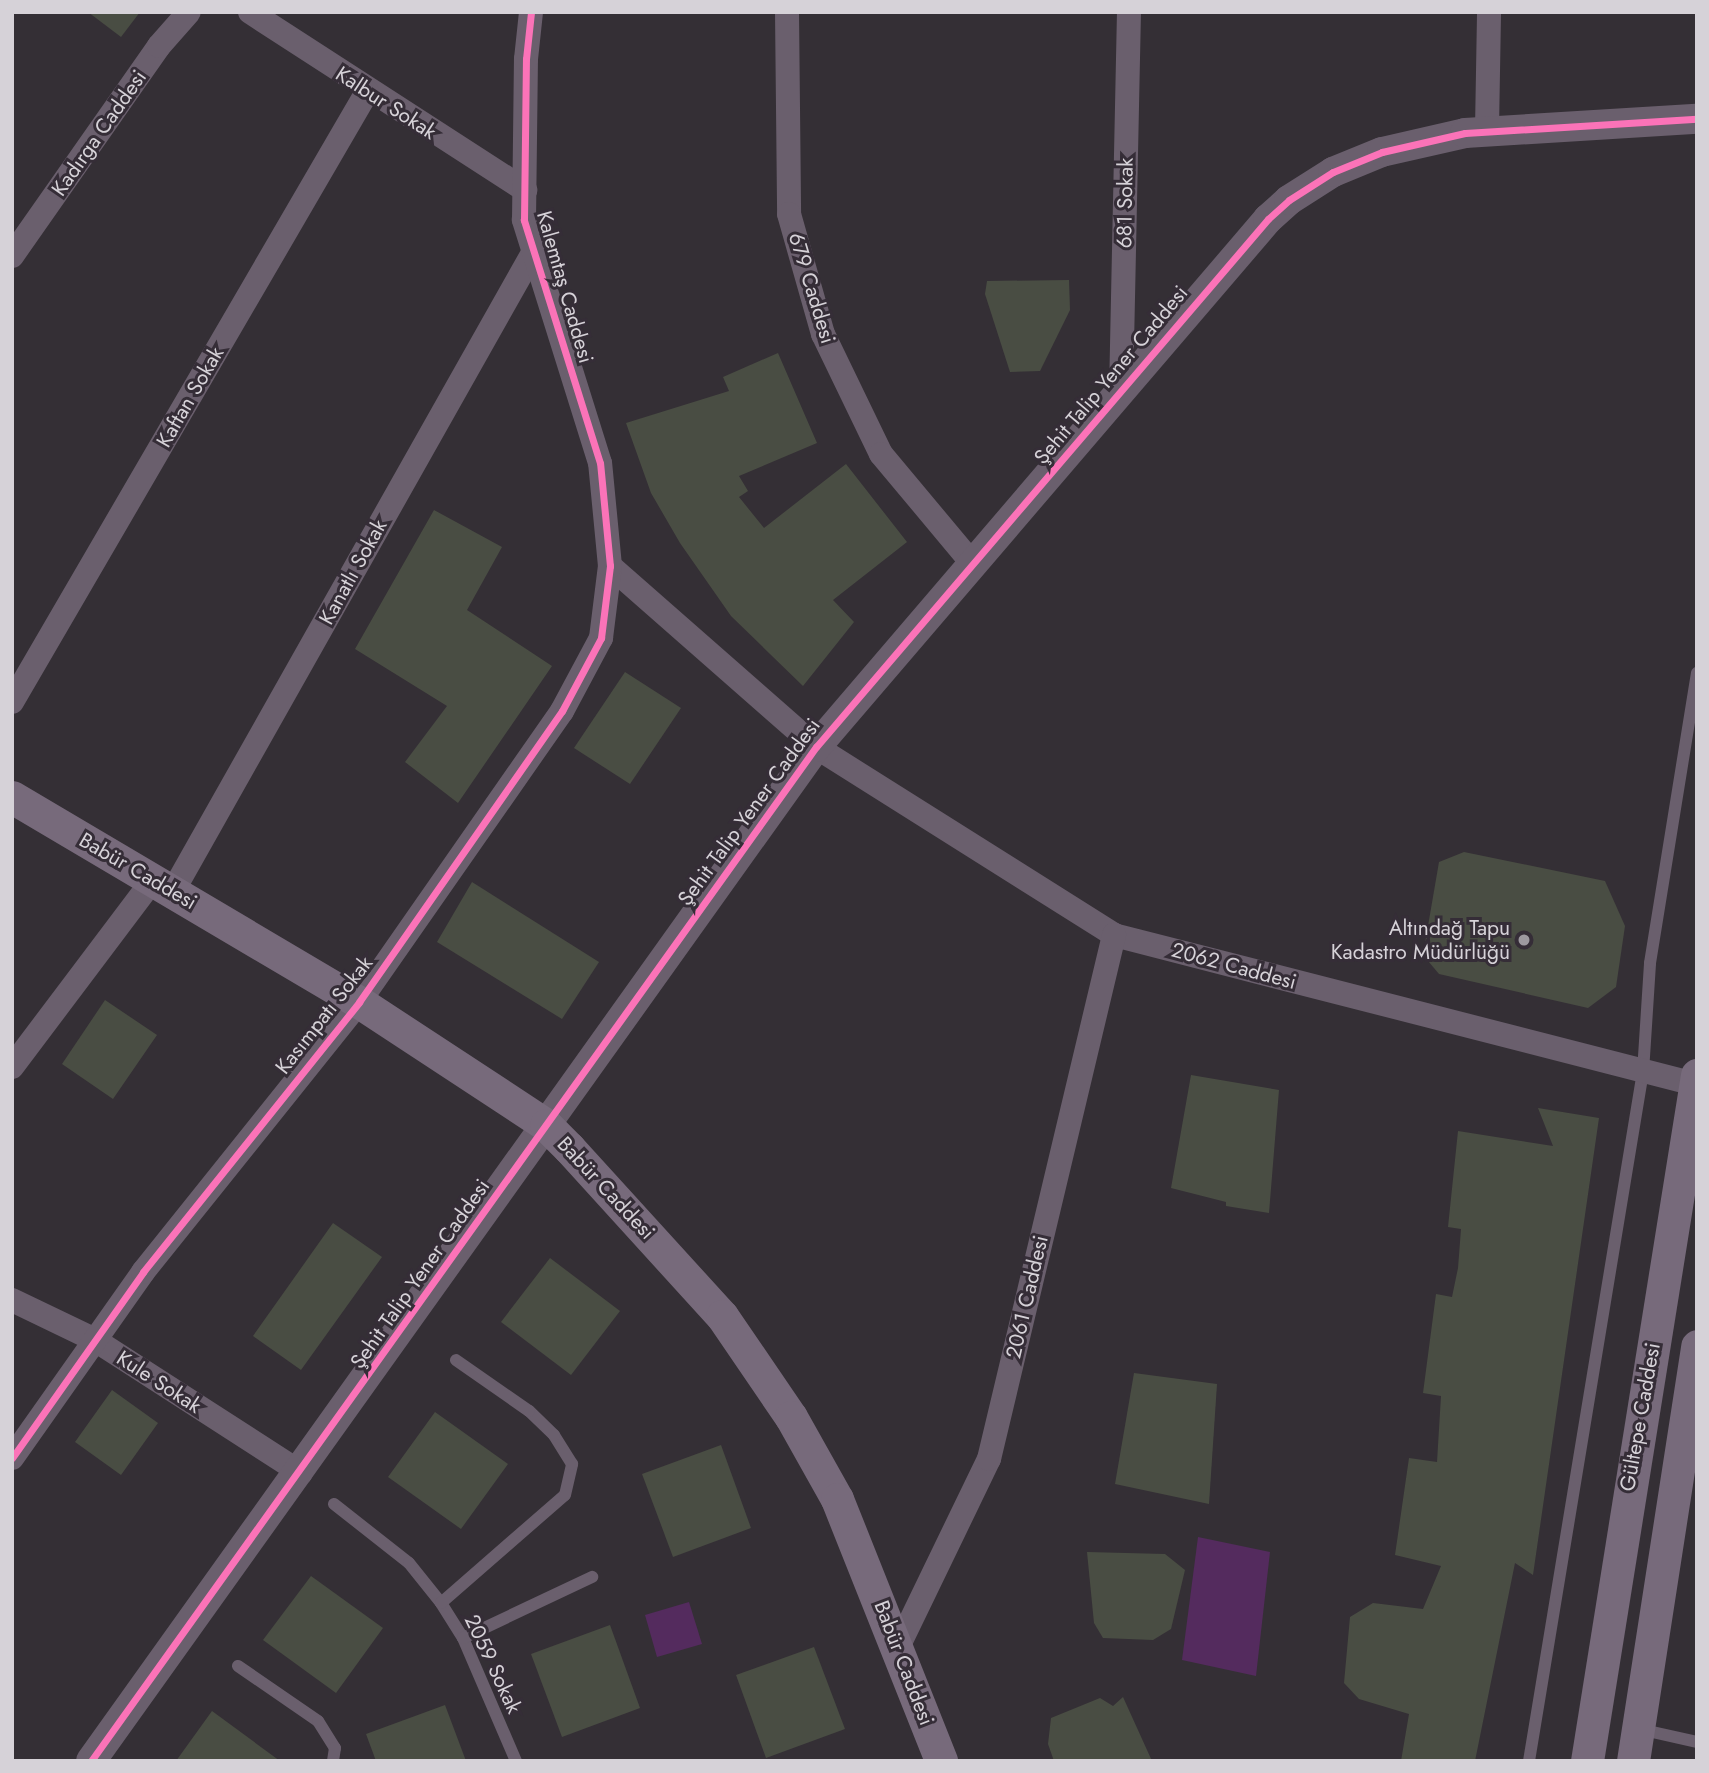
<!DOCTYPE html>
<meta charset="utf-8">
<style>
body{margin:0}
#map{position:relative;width:1709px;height:1773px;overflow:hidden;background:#342f35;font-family:Jost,sans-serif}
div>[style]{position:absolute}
.green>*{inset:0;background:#542b5e}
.building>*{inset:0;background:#494d43}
.service>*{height:12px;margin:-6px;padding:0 6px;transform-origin:6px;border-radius:6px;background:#6a5f6d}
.minor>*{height:24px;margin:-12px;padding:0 12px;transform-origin:12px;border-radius:12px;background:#6a5f6d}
.tertiary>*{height:30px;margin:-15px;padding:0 15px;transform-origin:15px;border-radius:15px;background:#6a5f6d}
.secondary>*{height:33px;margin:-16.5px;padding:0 16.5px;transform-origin:16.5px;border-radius:16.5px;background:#776a7b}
.cycleway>*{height:7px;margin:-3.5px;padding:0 3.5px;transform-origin:3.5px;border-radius:3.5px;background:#fb73b8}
.dots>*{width:19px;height:19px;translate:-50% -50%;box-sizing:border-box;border:4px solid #352d37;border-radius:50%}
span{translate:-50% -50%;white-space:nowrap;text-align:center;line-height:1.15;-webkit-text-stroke:6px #352d37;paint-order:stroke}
.street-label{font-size:21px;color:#d6d2d8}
.poi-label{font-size:21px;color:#d6d2d8}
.right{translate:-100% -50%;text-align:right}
.frame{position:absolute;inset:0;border:14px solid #d6d2d8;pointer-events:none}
</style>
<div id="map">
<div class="green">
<div style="clip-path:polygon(1198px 1537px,1270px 1552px,1256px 1676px,1182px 1660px)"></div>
<div style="clip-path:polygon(689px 1602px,702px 1644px,657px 1657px,645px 1615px)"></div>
</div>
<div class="building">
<div style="clip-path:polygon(88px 12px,140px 12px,121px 37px)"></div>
<div style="clip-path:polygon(1069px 280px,1070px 310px,1040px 371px,1010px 372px,985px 294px,987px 281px)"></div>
<div style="clip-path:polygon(778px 353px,817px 443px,739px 476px,748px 491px,739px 497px,764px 528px,846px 464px,907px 542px,833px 600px,854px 622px,803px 686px,731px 616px,680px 543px,651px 493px,626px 423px,729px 391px,723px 377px)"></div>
<div style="clip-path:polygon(434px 510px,502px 547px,467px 610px,552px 666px,458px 803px,405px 762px,447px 706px,355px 649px)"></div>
<div style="clip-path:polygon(625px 672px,681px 708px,630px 784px,574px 748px)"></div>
<div style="clip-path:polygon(1464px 852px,1605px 881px,1625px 926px,1616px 987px,1588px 1008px,1439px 974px,1423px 955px,1439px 862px)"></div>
<div style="clip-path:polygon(472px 882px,599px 962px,562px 1019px,437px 942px)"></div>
<div style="clip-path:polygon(105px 1000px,157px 1035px,113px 1099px,62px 1064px)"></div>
<div style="clip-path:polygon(1191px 1075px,1279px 1090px,1269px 1213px,1226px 1206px,1226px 1202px,1171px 1188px)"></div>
<div style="clip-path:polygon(1538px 1108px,1599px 1118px,1533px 1575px,1515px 1563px,1475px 1761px,1401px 1761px,1409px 1714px,1359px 1699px,1344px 1683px,1350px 1617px,1373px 1603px,1423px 1609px,1441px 1566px,1395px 1555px,1409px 1458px,1437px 1462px,1441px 1396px,1423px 1393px,1436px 1294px,1452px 1297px,1458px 1268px,1461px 1229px,1448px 1227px,1458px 1131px,1553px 1146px)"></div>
<div style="clip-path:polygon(333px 1223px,382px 1257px,301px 1370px,253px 1336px)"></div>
<div style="clip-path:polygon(550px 1258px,620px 1311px,571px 1375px,501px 1322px)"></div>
<div style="clip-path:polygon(1134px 1373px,1217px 1384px,1209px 1504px,1115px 1484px)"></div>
<div style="clip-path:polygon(112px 1390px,158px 1423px,121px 1475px,75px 1442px)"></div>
<div style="clip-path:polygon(435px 1412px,508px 1464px,461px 1529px,388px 1477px)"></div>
<div style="clip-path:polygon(721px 1445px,751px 1528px,673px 1557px,642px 1474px)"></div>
<div style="clip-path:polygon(1087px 1552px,1165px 1554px,1185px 1570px,1171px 1629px,1153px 1640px,1103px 1638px,1094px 1623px)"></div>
<div style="clip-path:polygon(311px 1576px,383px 1628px,336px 1693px,263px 1640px)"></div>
<div style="clip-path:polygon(610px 1625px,640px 1708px,562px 1737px,531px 1654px)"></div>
<div style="clip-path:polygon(814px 1647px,845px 1729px,766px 1758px,736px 1675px)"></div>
<div style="clip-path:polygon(1123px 1697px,1152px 1761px,1054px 1761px,1048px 1744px,1051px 1718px,1100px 1698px,1113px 1706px)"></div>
<div style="clip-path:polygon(445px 1705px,466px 1761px,376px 1761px,366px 1734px)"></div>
<div style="clip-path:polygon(212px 1711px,280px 1761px,176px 1761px)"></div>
</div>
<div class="service">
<div style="left:334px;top:1504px;width:95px;rotate:38.2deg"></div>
<div style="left:409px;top:1563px;width:51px;rotate:51.3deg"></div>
<div style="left:441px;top:1603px;width:41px;rotate:57.8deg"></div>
<div style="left:463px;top:1638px;width:134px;rotate:66.7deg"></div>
<div style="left:441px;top:1603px;width:164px;rotate:-41.1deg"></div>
<div style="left:565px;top:1495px;width:32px;rotate:-77deg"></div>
<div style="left:572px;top:1464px;width:34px;rotate:-122deg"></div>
<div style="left:554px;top:1435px;width:35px;rotate:-136deg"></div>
<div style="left:529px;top:1411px;width:89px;rotate:-145.1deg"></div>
<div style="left:463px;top:1638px;width:143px;rotate:-25.3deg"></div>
<div style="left:238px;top:1666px;width:97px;rotate:34.5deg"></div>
<div style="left:318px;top:1721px;width:32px;rotate:58deg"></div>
<div style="left:335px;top:1748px;width:13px;rotate:99deg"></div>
<div style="left:1639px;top:1729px;width:59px;rotate:12.6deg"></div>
<div style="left:1529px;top:1761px;width:698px;rotate:-80.61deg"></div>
<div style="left:1643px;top:1072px;width:109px;rotate:-86.3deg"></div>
<div style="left:1650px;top:963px;width:294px;rotate:-80.8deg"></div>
</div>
<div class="minor">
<div style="left:250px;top:12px;width:328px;rotate:32.9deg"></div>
<div style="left:787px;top:12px;width:202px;rotate:89.4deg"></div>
<div style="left:789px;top:214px;width:125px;rotate:74.2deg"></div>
<div style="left:823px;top:334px;width:133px;rotate:64.2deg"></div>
<div style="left:881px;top:454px;width:142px;rotate:50.1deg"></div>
<div style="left:1487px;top:129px;width:117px;rotate:-89deg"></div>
<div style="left:12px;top:256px;width:256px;rotate:-55deg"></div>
<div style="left:159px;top:46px;width:45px;rotate:-48.6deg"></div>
<div style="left:1121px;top:393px;width:381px;rotate:-88.8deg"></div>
<div style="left:610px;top:566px;width:274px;rotate:41.3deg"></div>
<div style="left:816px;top:747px;width:352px;rotate:32.2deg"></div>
<div style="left:1114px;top:935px;width:600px;rotate:14.38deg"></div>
<div style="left:12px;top:702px;width:706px;rotate:-59.8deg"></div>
<div style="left:173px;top:891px;width:733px;rotate:-60.57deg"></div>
<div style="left:12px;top:1067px;width:234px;rotate:-53deg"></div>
<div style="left:12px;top:1300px;width:92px;rotate:25.7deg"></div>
<div style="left:95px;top:1340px;width:245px;rotate:32.8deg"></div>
<div style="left:12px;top:1458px;width:228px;rotate:-54.8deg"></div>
<div style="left:143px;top:1272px;width:346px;rotate:-51.3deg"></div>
<div style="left:359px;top:1002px;width:355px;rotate:-55.1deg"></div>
<div style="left:562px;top:711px;width:83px;rotate:-61.9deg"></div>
<div style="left:601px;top:638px;width:73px;rotate:-82.9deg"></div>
<div style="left:610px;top:566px;width:103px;rotate:-95.5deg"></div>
<div style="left:600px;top:463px;width:255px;rotate:-107.4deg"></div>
<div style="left:524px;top:220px;width:161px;rotate:-89.3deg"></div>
<div style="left:526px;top:59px;width:47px;rotate:-83.9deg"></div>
<div style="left:899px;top:1645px;width:207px;rotate:-64.2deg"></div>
<div style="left:989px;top:1459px;width:539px;rotate:-76.58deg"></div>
</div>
<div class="tertiary">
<div style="left:91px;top:1761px;width:1247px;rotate:-54.44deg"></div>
<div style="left:816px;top:747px;width:695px;rotate:-49.43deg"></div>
<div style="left:1268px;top:219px;width:28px;rotate:-42deg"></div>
<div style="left:1289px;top:200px;width:52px;rotate:-32.5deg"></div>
<div style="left:1333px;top:172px;width:53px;rotate:-22.2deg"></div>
<div style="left:1382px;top:152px;width:85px;rotate:-12.9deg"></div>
<div style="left:1465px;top:133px;width:232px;rotate:-3.5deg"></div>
</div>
<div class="secondary">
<div style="left:12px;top:797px;width:403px;rotate:30.6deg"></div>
<div style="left:359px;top:1002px;width:224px;rotate:33.3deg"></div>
<div style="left:546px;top:1125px;width:33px;rotate:45deg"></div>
<div style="left:569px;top:1148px;width:227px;rotate:47.7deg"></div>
<div style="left:722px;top:1316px;width:122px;rotate:55.7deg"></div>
<div style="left:791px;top:1417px;width:94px;rotate:60.7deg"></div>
<div style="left:837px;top:1499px;width:282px;rotate:68.3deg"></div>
<div style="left:1587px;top:1761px;width:695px;rotate:-80.89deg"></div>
<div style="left:1633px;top:1761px;width:420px;rotate:-81.2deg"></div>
</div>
<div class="cycleway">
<div style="left:12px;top:1458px;width:228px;rotate:-54.8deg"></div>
<div style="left:143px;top:1272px;width:346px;rotate:-51.3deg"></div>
<div style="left:359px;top:1002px;width:355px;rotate:-55.1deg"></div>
<div style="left:562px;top:711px;width:83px;rotate:-61.9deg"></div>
<div style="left:601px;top:638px;width:73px;rotate:-82.9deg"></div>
<div style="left:610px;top:566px;width:103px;rotate:-95.5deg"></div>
<div style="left:600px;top:463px;width:255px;rotate:-107.4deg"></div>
<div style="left:524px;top:220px;width:161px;rotate:-89.3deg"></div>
<div style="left:526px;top:59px;width:47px;rotate:-83.9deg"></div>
<div style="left:91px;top:1761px;width:1247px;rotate:-54.44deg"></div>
<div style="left:816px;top:747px;width:695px;rotate:-49.43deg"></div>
<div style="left:1268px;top:219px;width:28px;rotate:-42deg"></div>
<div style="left:1289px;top:200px;width:52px;rotate:-32.5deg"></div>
<div style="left:1333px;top:172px;width:53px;rotate:-22.2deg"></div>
<div style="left:1382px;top:152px;width:85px;rotate:-12.9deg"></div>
<div style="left:1465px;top:133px;width:232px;rotate:-3.5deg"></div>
</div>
<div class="dots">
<div style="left:1524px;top:940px;background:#9d999f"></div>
</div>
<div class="street-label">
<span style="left:386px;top:103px;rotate:33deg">Kalbur Sokak</span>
<span style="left:99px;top:133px;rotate:-55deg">Kadırga Caddesi</span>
<span style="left:1125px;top:203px;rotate:-89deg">681 Sokak</span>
<span style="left:565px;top:287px;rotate:74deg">Kalemtaş Caddesi</span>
<span style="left:812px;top:288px;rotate:73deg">679 Caddesi</span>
<span style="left:1111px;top:375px;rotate:-50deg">Şehit Talip Yener Caddesi</span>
<span style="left:190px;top:397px;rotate:-60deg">Kaftan Sokak</span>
<span style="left:353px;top:572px;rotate:-61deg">Kanatlı Sokak</span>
<span style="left:749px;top:812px;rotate:-54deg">Şehit Talip Yener Caddesi</span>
<span style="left:138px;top:871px;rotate:30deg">Babür Caddesi</span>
<span style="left:1234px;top:966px;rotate:15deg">2062 Caddesi</span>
<span style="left:324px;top:1015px;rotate:-52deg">Kasımpatı Sokak</span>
<span style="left:606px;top:1188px;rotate:47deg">Babür Caddesi</span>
<span style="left:420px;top:1274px;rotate:-55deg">Şehit Talip Yener Caddesi</span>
<span style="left:1027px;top:1297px;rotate:-77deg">2061 Caddesi</span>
<span style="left:159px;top:1382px;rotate:33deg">Kule Sokak</span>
<span style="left:1640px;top:1417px;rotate:-80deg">Gültepe Caddesi</span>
<span style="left:904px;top:1663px;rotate:69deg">Babür Caddesi</span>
<span style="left:493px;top:1664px;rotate:65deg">2059 Sokak</span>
</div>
<div class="poi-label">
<span class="right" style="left:1510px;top:940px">Altındağ Tapu<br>Kadastro Müdürlüğü</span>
</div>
<div class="frame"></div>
</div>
